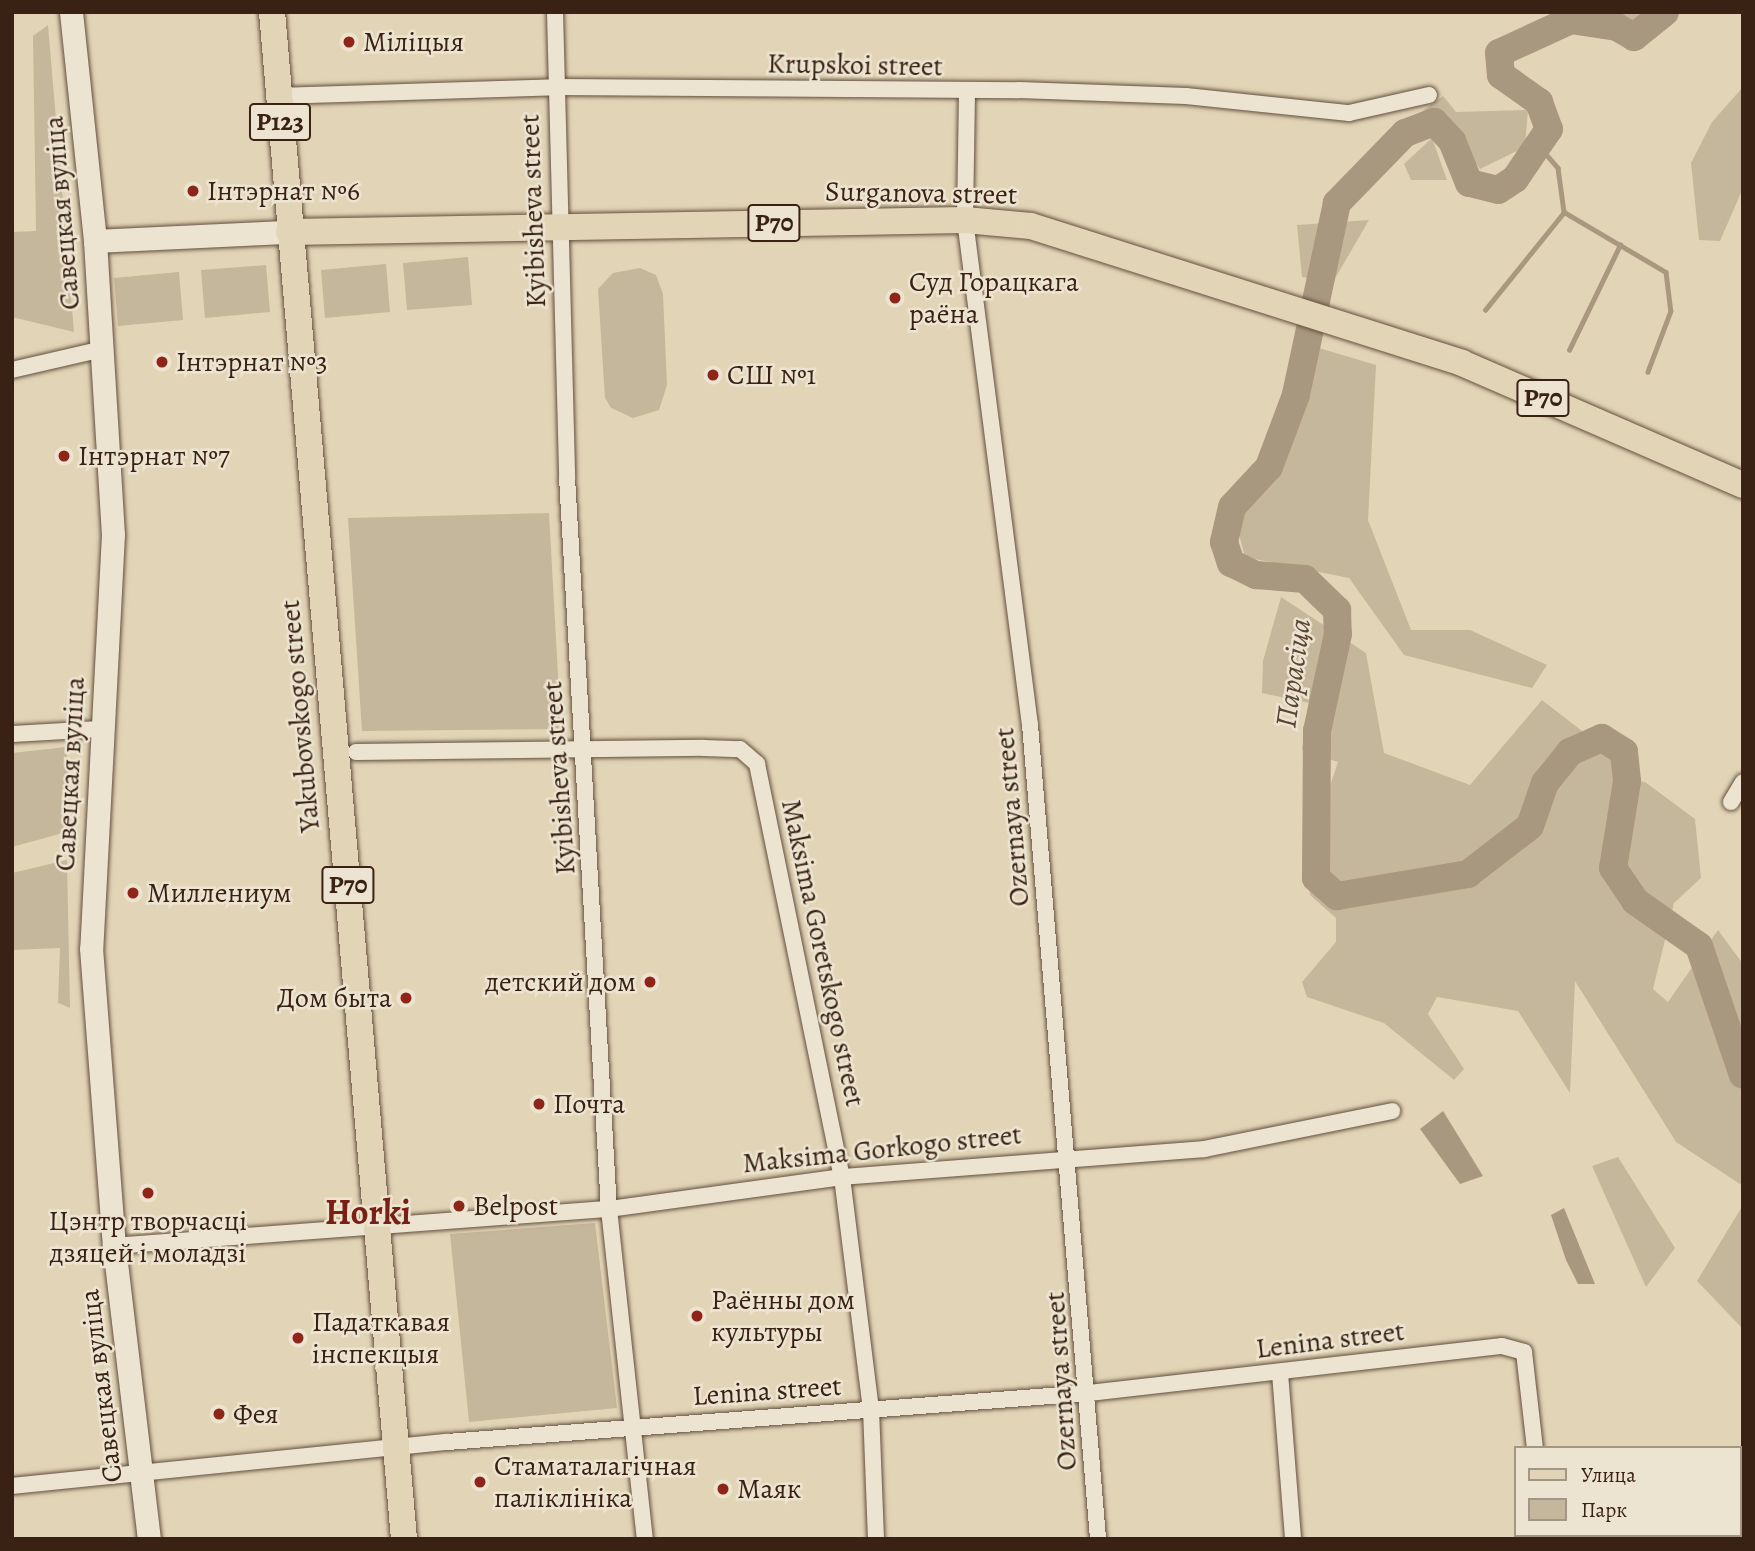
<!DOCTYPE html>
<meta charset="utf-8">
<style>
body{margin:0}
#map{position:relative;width:1755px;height:1551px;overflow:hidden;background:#e2d5b7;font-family:Alegreya,serif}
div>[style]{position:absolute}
.green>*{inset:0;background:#c5b79b}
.water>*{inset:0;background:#a99880}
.stream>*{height:4.5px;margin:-2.25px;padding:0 2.25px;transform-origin:2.25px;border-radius:2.25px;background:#a99880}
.river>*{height:28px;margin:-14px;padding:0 14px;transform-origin:14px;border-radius:14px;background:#a99880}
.roads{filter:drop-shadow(0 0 2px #634f3d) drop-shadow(0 0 2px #634f3d)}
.street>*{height:16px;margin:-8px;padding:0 8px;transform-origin:8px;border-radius:8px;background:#ece4d0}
.secondary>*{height:23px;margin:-11.5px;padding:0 11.5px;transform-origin:11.5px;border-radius:11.5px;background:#ece4d0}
.primary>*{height:26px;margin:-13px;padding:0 13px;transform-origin:13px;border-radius:13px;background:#e2d5b7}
.dots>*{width:19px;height:19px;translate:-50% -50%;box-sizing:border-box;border:4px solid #ece4d0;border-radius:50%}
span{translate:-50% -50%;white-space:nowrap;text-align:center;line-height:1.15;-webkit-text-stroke:5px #ece4d0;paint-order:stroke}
.shield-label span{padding:2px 5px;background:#ece4d0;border:2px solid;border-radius:5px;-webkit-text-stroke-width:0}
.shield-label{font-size:26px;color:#392214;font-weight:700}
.poi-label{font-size:28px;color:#392214}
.left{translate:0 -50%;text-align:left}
.right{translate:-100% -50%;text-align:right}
.street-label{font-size:28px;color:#392214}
.water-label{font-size:30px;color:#5b4534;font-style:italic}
.district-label{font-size:35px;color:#7a1f14;font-weight:700}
.frame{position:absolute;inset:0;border:14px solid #392214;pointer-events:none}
.legend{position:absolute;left:1514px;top:1446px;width:228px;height:91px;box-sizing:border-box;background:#ece4d0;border:2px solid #a49685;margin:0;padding:9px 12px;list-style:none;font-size:21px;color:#392214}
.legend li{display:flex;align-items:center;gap:14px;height:35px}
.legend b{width:35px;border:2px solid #a49685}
</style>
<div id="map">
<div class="green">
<div style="clip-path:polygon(1657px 12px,1634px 31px,1613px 19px,1581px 14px)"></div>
<div style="clip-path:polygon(48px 25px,74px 332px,12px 317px,12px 232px,36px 231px,33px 36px)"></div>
<div style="clip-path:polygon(1743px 87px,1743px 188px,1720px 241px,1699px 240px,1691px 163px,1712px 122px)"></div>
<div style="clip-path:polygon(1443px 96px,1456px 112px,1528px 110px,1525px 147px,1480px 169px,1443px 117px,1418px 114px)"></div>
<div style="clip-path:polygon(1432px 138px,1447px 180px,1411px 180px,1404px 164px)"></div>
<div style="clip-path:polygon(1369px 220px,1333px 282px,1302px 277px,1297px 225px)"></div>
<div style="clip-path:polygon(468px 257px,472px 305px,407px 310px,403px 263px)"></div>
<div style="clip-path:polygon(386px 264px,390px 312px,325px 318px,321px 270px)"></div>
<div style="clip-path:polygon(266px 265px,270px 312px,205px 318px,201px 270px)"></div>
<div style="clip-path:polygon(640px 268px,656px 275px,663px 294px,667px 385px,659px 410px,633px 418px,611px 408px,605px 398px,598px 289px,613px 273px)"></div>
<div style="clip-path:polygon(179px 272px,183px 320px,118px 326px,114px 278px)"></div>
<div style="clip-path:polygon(1309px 345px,1376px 365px,1368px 520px,1411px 630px,1470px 630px,1547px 665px,1532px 688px,1404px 655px,1349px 578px,1245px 557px,1236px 523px,1296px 432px)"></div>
<div style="clip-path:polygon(549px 513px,561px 729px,362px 731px,348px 518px)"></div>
<div style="clip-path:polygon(1281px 597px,1366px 653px,1384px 753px,1470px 785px,1542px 700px,1613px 755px,1618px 778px,1645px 782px,1695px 819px,1701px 878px,1674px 903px,1653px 989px,1668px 1002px,1718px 930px,1743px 964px,1743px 1186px,1676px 1142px,1575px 981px,1570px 1093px,1518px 1011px,1437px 997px,1428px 1014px,1464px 1069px,1454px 1080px,1384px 1023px,1307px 997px,1302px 982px,1336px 942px,1336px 918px,1310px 895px,1305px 862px,1338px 762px,1302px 750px,1309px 703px,1262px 693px,1263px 661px)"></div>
<div style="clip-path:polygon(66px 747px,74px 830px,12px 847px,12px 753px)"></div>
<div style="clip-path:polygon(67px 860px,70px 1008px,58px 1003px,60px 948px,12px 950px,12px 873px)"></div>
<div style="clip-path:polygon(1618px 1157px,1675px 1248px,1646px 1287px,1592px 1166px)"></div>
<div style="clip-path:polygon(1743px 1205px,1743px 1329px,1697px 1281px)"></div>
<div style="clip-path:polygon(595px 1223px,617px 1408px,469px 1422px,450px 1234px)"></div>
</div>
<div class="water">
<div style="clip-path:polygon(1443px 1111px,1483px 1176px,1460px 1184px,1420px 1129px)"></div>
<div style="clip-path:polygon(1564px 1208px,1595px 1284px,1578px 1284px,1566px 1260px,1551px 1215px)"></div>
</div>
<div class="stream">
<div style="left:1539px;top:146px;width:29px;rotate:49deg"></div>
<div style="left:1558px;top:168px;width:44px;rotate:82.2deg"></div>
<div style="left:1564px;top:212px;width:118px;rotate:30.5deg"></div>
<div style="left:1666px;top:272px;width:39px;rotate:83deg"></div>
<div style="left:1671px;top:311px;width:65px;rotate:110.7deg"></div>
<div style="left:1485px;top:310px;width:126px;rotate:-51.1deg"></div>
<div style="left:1569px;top:350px;width:117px;rotate:-64.1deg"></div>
</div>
<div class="river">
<div style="left:1665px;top:12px;width:40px;rotate:141deg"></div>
<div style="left:1634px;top:37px;width:20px;rotate:-150deg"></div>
<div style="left:1617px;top:27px;width:47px;rotate:-171.3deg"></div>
<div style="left:1571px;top:20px;width:79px;rotate:155.4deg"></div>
<div style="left:1499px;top:53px;width:22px;rotate:85deg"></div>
<div style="left:1501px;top:75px;width:47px;rotate:35.4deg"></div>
<div style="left:1539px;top:102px;width:29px;rotate:70deg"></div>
<div style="left:1549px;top:129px;width:60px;rotate:124.2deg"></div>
<div style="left:1515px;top:179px;width:20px;rotate:147deg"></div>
<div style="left:1498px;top:190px;width:30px;rotate:-166deg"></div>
<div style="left:1469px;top:183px;width:45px;rotate:-112deg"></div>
<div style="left:1452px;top:141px;width:26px;rotate:-133deg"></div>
<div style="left:1434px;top:122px;width:31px;rotate:159deg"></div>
<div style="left:1405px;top:133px;width:98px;rotate:134.2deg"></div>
<div style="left:1337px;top:203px;width:196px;rotate:102.1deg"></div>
<div style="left:1296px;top:395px;width:77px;rotate:110.6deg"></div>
<div style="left:1269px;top:467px;width:54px;rotate:132.8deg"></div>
<div style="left:1232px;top:507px;width:36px;rotate:103deg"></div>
<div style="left:1224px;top:542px;width:22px;rotate:72deg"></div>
<div style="left:1231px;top:563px;width:28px;rotate:26deg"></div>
<div style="left:1256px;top:575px;width:49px;rotate:4.7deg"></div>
<div style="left:1305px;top:579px;width:45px;rotate:44.1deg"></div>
<div style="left:1337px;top:610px;width:24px;rotate:88deg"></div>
<div style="left:1338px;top:634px;width:99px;rotate:102.2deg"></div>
<div style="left:1317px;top:731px;width:147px;rotate:90.4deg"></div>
<div style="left:1316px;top:878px;width:28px;rotate:41deg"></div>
<div style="left:1337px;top:896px;width:133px;rotate:-9.5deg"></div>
<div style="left:1468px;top:874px;width:78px;rotate:-37.7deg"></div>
<div style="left:1530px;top:826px;width:46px;rotate:-70.8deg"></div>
<div style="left:1545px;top:783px;width:40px;rotate:-51deg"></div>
<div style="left:1570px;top:752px;width:35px;rotate:-24deg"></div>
<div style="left:1602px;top:738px;width:26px;rotate:32deg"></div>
<div style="left:1624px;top:752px;width:29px;rotate:84deg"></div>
<div style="left:1627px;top:781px;width:88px;rotate:99.1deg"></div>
<div style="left:1613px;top:868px;width:40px;rotate:56deg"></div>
<div style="left:1635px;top:901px;width:78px;rotate:35.1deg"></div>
<div style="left:1699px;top:946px;width:136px;rotate:71.2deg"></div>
</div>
<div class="roads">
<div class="street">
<div style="left:555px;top:12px;width:465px;rotate:88.5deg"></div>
<div style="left:567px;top:477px;width:733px;rotate:86.72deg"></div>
<div style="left:609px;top:1209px;width:332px;rotate:83.8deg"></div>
<div style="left:967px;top:92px;width:128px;rotate:90.9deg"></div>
<div style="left:965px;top:220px;width:509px;rotate:82.67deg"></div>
<div style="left:1030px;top:725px;width:817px;rotate:85.22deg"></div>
<div style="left:277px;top:96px;width:279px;rotate:-1.8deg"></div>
<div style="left:556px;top:87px;width:463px;rotate:0.4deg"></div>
<div style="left:1019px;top:90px;width:167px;rotate:2.1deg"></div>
<div style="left:1186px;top:96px;width:164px;rotate:6deg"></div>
<div style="left:1349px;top:113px;width:82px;rotate:-12.7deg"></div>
<div style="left:12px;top:370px;width:93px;rotate:-13deg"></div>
<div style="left:12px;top:734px;width:88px;rotate:-3.3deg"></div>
<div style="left:356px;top:752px;width:348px;rotate:-0.7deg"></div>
<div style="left:704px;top:748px;width:36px;rotate:2deg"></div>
<div style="left:740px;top:749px;width:23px;rotate:41deg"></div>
<div style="left:757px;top:764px;width:422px;rotate:78.4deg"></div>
<div style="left:842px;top:1177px;width:234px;rotate:82.9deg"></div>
<div style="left:871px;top:1409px;width:130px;rotate:87.8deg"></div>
<div style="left:1731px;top:802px;width:23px;rotate:-59deg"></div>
<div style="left:114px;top:1246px;width:496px;rotate:-4.3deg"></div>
<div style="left:609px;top:1209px;width:235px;rotate:-7.8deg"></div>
<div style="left:842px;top:1177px;width:363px;rotate:-4.4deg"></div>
<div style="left:1204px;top:1149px;width:192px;rotate:-11.4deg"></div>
<div style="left:1280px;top:1373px;width:167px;rotate:85.5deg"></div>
<div style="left:12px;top:1486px;width:437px;rotate:-5.8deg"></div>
<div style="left:447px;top:1442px;width:644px;rotate:-4.36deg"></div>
<div style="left:1089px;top:1393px;width:416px;rotate:-6.5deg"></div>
<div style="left:1502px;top:1346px;width:23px;rotate:15deg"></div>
<div style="left:1524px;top:1352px;width:97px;rotate:83.5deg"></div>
<div style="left:1543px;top:1535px;width:4px;rotate:90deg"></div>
</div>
<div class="secondary">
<div style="left:71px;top:12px;width:230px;rotate:84deg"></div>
<div style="left:95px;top:241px;width:294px;rotate:86.5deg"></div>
<div style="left:113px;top:534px;width:415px;rotate:93deg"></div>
<div style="left:91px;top:948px;width:299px;rotate:85.6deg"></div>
<div style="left:114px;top:1246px;width:295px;rotate:83.2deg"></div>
<div style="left:95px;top:241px;width:194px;rotate:-2.7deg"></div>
</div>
<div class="primary">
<div style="left:272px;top:12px;width:1533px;rotate:85.06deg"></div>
<div style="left:289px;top:232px;width:676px;rotate:-1.02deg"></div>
<div style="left:965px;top:220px;width:66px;rotate:5.2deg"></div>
<div style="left:1031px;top:226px;width:452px;rotate:17.6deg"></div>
<div style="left:1462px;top:363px;width:306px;rotate:23.5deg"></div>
</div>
</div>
<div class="dots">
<div style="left:349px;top:42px;background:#8f2418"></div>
<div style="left:193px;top:191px;background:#8f2418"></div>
<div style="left:895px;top:298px;background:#8f2418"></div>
<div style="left:162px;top:362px;background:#8f2418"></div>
<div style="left:713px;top:375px;background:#8f2418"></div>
<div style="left:64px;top:456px;background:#8f2418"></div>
<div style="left:133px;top:893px;background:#8f2418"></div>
<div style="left:650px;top:982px;background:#8f2418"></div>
<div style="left:406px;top:998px;background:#8f2418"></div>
<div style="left:539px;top:1104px;background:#8f2418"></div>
<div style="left:148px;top:1193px;background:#8f2418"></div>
<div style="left:459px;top:1206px;background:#8f2418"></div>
<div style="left:697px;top:1316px;background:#8f2418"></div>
<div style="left:298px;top:1338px;background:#8f2418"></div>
<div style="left:219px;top:1414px;background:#8f2418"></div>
<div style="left:480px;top:1482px;background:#8f2418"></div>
<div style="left:723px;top:1489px;background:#8f2418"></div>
</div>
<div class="shield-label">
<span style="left:280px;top:122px">Р123</span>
<span style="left:774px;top:223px">Р70</span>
<span style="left:1543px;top:398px">Р70</span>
<span style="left:348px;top:885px">Р70</span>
</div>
<div class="poi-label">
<span class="left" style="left:363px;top:42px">Міліцыя</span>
<span class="left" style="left:207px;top:191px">Інтэрнат №6</span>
<span class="left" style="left:909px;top:298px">Суд Горацкага<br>раёна</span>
<span class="left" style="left:176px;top:362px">Інтэрнат №3</span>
<span class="left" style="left:727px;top:375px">СШ №1</span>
<span class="left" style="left:78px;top:456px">Інтэрнат №7</span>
<span class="left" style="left:147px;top:893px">Миллениум</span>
<span class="right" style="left:636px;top:982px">детский дом</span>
<span class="right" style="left:392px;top:998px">Дом быта</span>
<span class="left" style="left:553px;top:1104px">Почта</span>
<span class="left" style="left:473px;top:1206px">Belpost</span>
<span style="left:148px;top:1237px">Цэнтр творчасці<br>дзяцей і моладзі</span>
<span class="left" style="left:711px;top:1316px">Раённы дом<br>культуры</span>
<span class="left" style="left:312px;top:1338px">Падаткавая<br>інспекцыя</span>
<span class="left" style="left:233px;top:1414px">Фея</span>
<span class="left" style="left:494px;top:1482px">Стаматалагічная<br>паліклініка</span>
<span class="left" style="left:737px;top:1489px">Маяк</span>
</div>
<div class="street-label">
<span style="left:855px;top:65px;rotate:1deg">Krupskoi street</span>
<span style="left:921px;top:193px;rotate:1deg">Surganova street</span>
<span style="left:533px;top:211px;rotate:-92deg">Kyibisheva street</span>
<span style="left:62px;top:213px;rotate:-95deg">Савецкая вуліца</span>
<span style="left:300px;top:716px;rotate:-95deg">Yakubovskogo street</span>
<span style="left:70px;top:774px;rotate:-87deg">Савецкая вуліца</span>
<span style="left:559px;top:778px;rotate:-94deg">Kyibisheva street</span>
<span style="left:1012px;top:817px;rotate:-95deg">Ozernaya street</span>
<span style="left:823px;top:953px;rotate:78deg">Maksima Goretskogo street</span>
<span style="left:882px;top:1149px;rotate:-6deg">Maksima Gorkogo street</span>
<span style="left:1330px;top:1340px;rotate:-7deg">Lenina street</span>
<span style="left:1061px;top:1381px;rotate:-94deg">Ozernaya street</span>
<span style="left:101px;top:1386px;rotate:-97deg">Савецкая вуліца</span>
<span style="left:767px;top:1391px;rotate:-4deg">Lenina street</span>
</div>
<div class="water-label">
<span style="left:1293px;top:673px;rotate:-82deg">Парасіца</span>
</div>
<div class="district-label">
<span style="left:368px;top:1212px">Horki</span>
</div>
<div class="frame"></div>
<ul class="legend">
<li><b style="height:9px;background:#e2d5b7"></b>Улица</li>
<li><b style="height:19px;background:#c5b79b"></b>Парк</li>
</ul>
</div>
